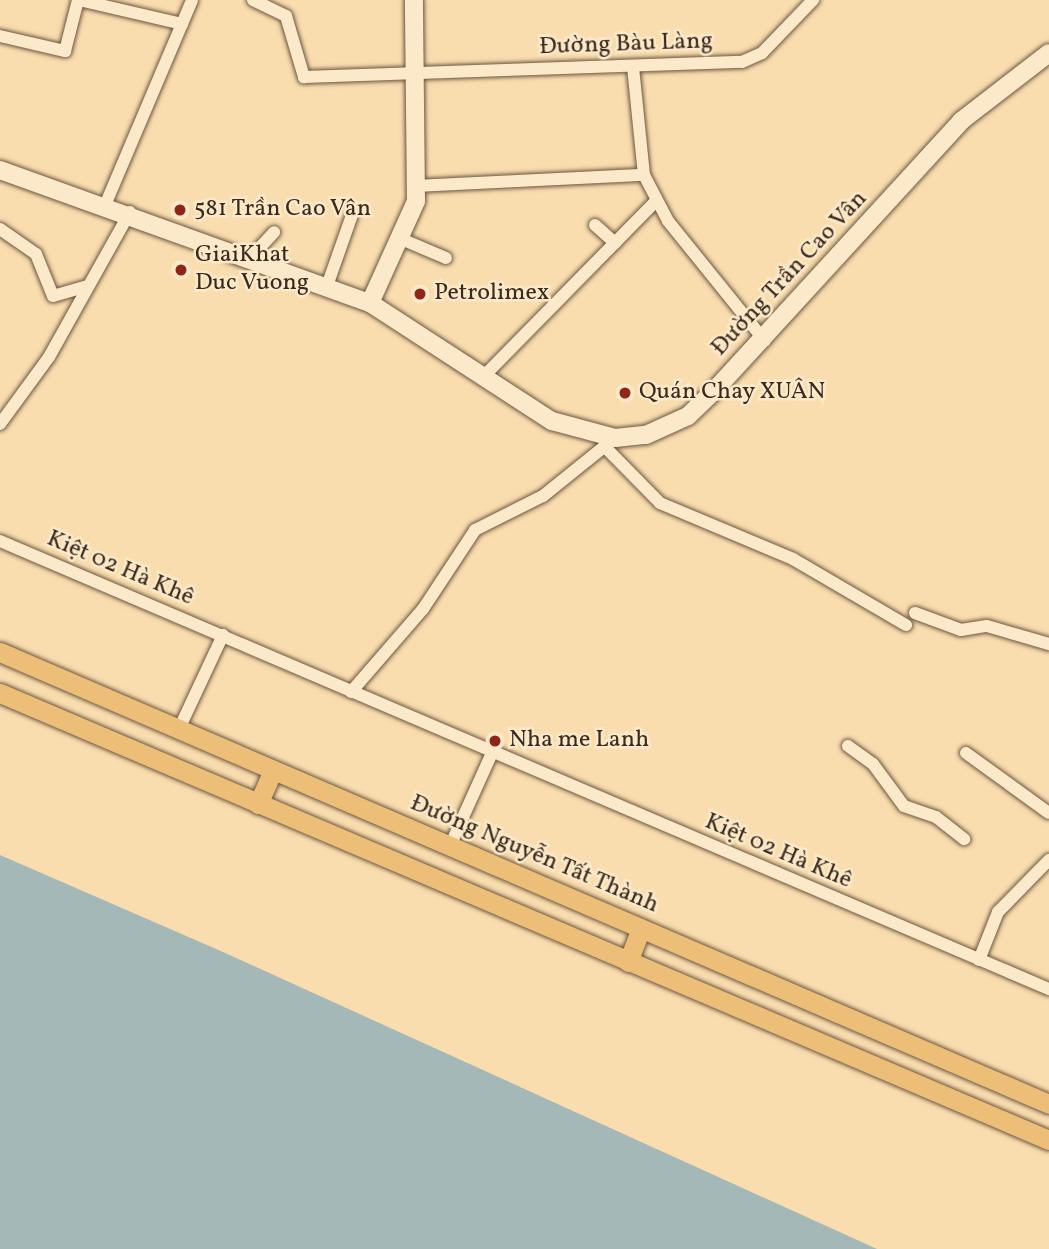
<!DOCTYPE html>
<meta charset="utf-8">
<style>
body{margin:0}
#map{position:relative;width:1049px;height:1249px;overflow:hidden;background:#f9ddae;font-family:Vollkorn,serif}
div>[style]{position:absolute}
.water>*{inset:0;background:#a4b8b7}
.roads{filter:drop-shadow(0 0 2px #6c5640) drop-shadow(0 0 2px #6c5640)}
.street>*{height:12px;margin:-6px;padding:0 6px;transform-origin:6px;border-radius:6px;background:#fbe9ca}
.secondary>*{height:18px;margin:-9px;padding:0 9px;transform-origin:9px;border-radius:9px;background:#fbe9ca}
.primary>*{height:19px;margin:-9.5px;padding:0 9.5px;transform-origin:9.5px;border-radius:9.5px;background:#ecbe77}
.dots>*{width:19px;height:19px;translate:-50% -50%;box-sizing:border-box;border:4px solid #fbe9ca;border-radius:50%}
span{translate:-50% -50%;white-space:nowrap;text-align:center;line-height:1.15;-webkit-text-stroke:5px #fbe9ca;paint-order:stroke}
.street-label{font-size:24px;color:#3d291c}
.poi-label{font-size:24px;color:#3d291c}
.left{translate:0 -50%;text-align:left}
</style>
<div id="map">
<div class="water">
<div style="clip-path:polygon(0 855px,223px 952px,877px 1249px,0 1249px)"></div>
</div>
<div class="roads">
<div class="street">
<div style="left:79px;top:0;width:106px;rotate:13.1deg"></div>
<div style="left:253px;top:0;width:37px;rotate:26deg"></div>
<div style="left:286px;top:16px;width:64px;rotate:73.6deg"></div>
<div style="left:304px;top:77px;width:438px;rotate:-2deg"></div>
<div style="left:742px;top:62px;width:22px;rotate:-24deg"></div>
<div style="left:762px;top:53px;width:74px;rotate:-46.1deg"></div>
<div style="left:0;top:36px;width:67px;rotate:13deg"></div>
<div style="left:65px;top:51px;width:53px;rotate:-75.7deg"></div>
<div style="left:633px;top:67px;width:109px;rotate:84.2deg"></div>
<div style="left:644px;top:175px;width:52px;rotate:62.4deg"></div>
<div style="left:668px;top:221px;width:154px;rotate:51.1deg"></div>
<div style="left:416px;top:186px;width:228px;rotate:-2.8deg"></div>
<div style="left:106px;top:203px;width:220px;rotate:-67deg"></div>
<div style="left:595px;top:225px;width:27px;rotate:42deg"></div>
<div style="left:0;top:229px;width:44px;rotate:34.8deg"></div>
<div style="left:36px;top:254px;width:45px;rotate:68deg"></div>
<div style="left:53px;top:296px;width:36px;rotate:-16deg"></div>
<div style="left:399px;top:238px;width:51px;rotate:23.1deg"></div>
<div style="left:251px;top:257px;width:34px;rotate:-47deg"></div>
<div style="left:327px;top:286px;width:78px;rotate:-70.6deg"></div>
<div style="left:484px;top:376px;width:245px;rotate:-45.5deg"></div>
<div style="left:0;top:424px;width:83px;rotate:-53.8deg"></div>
<div style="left:49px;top:357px;width:166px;rotate:-60.8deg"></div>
<div style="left:605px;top:447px;width:78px;rotate:45.5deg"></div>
<div style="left:660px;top:503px;width:144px;rotate:22.8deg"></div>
<div style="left:793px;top:559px;width:131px;rotate:30.3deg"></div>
<div style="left:0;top:541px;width:1141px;rotate:23.13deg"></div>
<div style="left:915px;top:613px;width:49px;rotate:20.3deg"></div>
<div style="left:961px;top:630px;width:26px;rotate:-9deg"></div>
<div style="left:987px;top:626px;width:65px;rotate:16.2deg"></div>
<div style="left:351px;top:692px;width:110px;rotate:-49.1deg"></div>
<div style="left:423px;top:609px;width:95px;rotate:-56.6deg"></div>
<div style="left:475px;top:530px;width:76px;rotate:-26.6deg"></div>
<div style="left:543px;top:496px;width:92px;rotate:-38.9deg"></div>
<div style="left:179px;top:729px;width:104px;rotate:-64.9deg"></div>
<div style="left:848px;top:746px;width:31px;rotate:36deg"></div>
<div style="left:873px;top:764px;width:52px;rotate:53.6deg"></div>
<div style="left:904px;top:806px;width:34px;rotate:19deg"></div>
<div style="left:936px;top:817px;width:36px;rotate:38deg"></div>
<div style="left:966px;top:753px;width:102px;rotate:35.9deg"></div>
<div style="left:450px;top:846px;width:102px;rotate:-65.7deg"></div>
<div style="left:979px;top:960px;width:52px;rotate:-68.4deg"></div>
<div style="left:998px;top:912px;width:73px;rotate:-45.6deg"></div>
</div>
<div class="secondary">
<div style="left:0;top:170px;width:393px;rotate:19.8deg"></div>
<div style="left:370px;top:303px;width:217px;rotate:33deg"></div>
<div style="left:552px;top:421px;width:65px;rotate:15.1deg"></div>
<div style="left:615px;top:438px;width:31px;rotate:-6deg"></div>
<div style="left:646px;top:435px;width:46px;rotate:-24.3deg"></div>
<div style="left:688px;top:416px;width:36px;rotate:-44deg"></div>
<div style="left:714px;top:391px;width:366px;rotate:-47.5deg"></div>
<div style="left:961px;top:121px;width:111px;rotate:-37.7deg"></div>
<div style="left:370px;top:303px;width:112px;rotate:-65.7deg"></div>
<div style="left:416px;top:201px;width:201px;rotate:-90.6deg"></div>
</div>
<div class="primary">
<div style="left:0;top:652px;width:1142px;rotate:23.31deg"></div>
<div style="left:0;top:693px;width:1140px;rotate:23.08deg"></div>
<div style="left:258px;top:804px;width:37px;rotate:-66deg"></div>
<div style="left:628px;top:962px;width:36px;rotate:-69deg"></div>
</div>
</div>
<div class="dots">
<div style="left:180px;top:210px;background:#8f2418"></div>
<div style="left:181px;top:270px;background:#8f2418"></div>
<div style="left:420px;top:294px;background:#8f2418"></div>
<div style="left:625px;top:393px;background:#8f2418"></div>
<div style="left:495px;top:741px;background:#8f2418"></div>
</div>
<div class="street-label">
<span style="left:626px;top:45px;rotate:-2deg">Đường Bàu Làng</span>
<span style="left:790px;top:274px;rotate:-47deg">Đường Trần Cao Vân</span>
<span style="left:120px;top:569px;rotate:23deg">Kiệt 02 Hà Khê</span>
<span style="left:778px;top:852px;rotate:23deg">Kiệt 02 Hà Khê</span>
<span style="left:534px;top:855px;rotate:23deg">Đường Nguyễn Tất Thành</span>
</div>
<div class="poi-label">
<span class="left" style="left:194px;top:210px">581 Trần Cao Vân</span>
<span class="left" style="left:195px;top:270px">GiaiKhat<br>Duc Vuong</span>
<span class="left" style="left:434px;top:294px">Petrolimex</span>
<span class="left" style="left:639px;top:393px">Quán Chay XUÂN</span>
<span class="left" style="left:509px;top:741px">Nha me Lanh</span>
</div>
</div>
